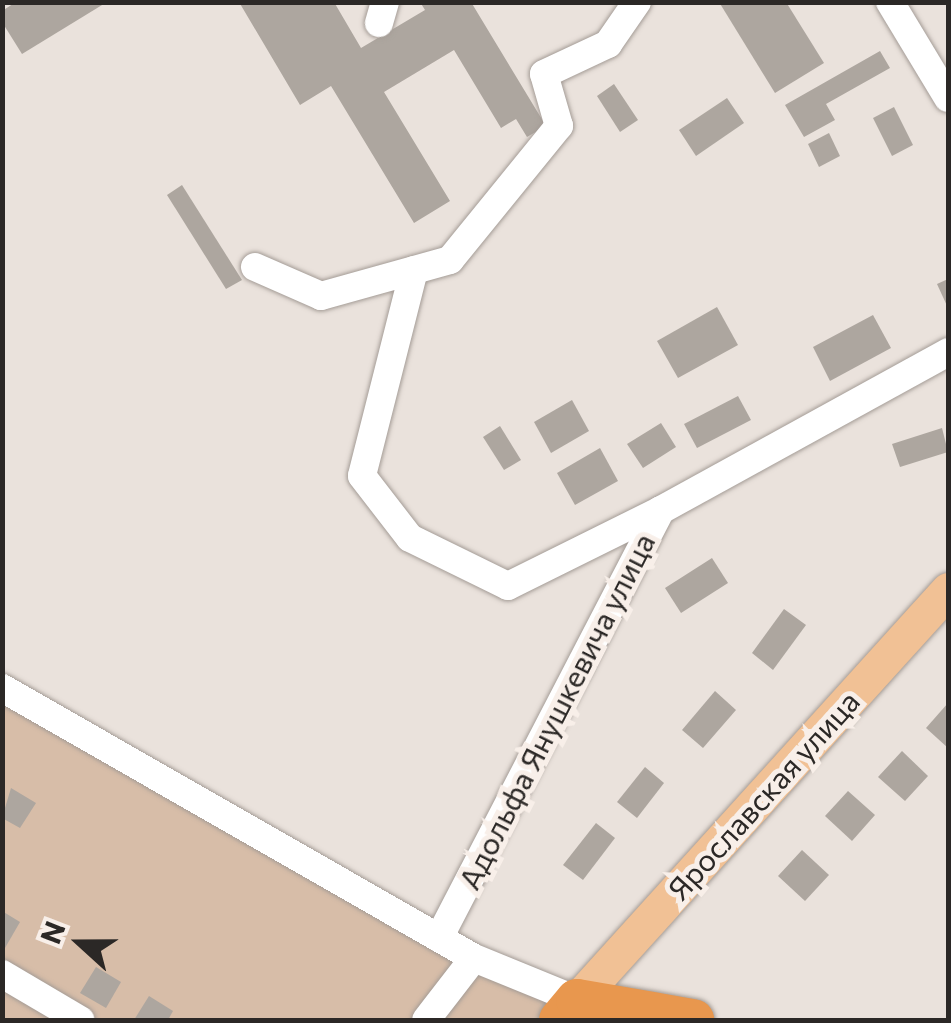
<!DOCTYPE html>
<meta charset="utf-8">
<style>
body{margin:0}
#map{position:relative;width:951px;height:1023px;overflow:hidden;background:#eae2dc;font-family:Commissioner,sans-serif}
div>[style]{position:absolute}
.green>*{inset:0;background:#d7bda8}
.building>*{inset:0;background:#ada69f}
.roads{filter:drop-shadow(0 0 2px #a49c96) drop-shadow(0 0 2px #a49c96)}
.minor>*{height:28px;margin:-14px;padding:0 14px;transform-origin:14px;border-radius:14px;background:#fff}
.major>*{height:35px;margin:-17.5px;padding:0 17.5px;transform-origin:17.5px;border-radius:17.5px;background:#f1c195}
.highway>*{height:42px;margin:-21px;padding:0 21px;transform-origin:21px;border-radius:21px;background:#e8974e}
span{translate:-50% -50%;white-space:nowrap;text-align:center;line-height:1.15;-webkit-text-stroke:10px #f8efe9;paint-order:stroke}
.street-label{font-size:30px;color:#2b2826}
.frame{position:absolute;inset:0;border:5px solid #2b2826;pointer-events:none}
.north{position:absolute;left:30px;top:893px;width:100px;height:100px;-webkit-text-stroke:8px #f8efe9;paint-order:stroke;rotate:291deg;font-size:28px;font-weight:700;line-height:40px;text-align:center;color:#2b2826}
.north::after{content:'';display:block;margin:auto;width:35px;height:45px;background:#2b2826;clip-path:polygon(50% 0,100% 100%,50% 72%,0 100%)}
</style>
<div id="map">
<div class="green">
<div style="clip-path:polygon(2px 677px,428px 924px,572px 987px,542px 1020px,3px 1020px)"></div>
</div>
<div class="building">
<div style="clip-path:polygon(16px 2px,107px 2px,22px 54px,2px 22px,2px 11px)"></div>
<div style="clip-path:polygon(239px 2px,334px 2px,361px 48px,425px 10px,420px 2px,471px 2px,546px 126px,527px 137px,516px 119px,501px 128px,454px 50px,384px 92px,450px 201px,414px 223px,331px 86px,300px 105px)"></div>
<div style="clip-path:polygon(719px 2px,786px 2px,824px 63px,775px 93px)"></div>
<div style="clip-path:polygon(880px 51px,890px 68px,826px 104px,835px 120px,804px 137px,785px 105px)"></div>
<div style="clip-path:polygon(614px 84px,638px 120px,620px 132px,597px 96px)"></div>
<div style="clip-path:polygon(727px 98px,744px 123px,696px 156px,679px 130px)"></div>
<div style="clip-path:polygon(894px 107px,913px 145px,892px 156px,873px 118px)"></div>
<div style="clip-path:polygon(829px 133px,840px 156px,819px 167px,808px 144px)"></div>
<div style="clip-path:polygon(182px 185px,242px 280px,226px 289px,167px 195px)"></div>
<div style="clip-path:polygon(948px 279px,948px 308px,937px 284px)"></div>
<div style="clip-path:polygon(717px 307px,738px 345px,678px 378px,657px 341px)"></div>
<div style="clip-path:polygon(873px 315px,891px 348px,830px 381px,813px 347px)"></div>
<div style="clip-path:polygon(738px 396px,751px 420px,697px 448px,684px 424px)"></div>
<div style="clip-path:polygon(572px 400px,589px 431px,551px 453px,534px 422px)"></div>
<div style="clip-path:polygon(661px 423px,676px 447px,643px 468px,627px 444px)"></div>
<div style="clip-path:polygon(500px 426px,521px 460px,504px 470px,483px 437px)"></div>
<div style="clip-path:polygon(942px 428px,948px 452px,900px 467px,892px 444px)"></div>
<div style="clip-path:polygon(600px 448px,618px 481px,575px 505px,557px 473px)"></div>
<div style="clip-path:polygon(712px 558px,728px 583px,681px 613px,665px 588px)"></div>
<div style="clip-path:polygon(784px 609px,806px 625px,773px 670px,752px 653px)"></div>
<div style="clip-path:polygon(715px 691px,736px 710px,703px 748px,682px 730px)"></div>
<div style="clip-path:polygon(948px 703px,948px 748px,926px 728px)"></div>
<div style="clip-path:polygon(902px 751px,928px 776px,905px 801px,878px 777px)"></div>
<div style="clip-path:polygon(645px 767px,664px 783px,637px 818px,617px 802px)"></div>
<div style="clip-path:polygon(11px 788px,36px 803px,20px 828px,2px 818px)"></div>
<div style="clip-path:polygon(848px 791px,875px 815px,852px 841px,825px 816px)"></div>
<div style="clip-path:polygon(596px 823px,615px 838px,583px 880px,563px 865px)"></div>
<div style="clip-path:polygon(802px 850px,829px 875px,805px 901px,778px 876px)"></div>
<div style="clip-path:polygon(2px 911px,20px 922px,5px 948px,2px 946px)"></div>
<div style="clip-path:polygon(96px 967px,121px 982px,106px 1008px,80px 993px)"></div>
<div style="clip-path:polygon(149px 996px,173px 1011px,168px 1020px,134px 1020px)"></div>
</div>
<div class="roads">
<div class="minor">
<div style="left:890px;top:2px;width:112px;rotate:58.9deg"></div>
<div style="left:379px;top:23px;width:22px;rotate:-74deg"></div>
<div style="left:255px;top:267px;width:72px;rotate:23.7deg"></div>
<div style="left:321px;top:296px;width:134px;rotate:-15.6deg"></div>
<div style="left:450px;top:260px;width:173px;rotate:-50.9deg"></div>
<div style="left:559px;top:126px;width:54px;rotate:-106.1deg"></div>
<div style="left:544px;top:74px;width:71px;rotate:-25.1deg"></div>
<div style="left:608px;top:44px;width:51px;rotate:-55.4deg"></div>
<div style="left:414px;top:270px;width:212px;rotate:104.2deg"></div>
<div style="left:362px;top:476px;width:78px;rotate:52.3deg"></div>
<div style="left:410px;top:538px;width:109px;rotate:26.1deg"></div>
<div style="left:508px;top:586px;width:171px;rotate:-26.4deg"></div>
<div style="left:2px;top:688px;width:544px;rotate:29.77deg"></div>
<div style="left:474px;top:958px;width:111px;rotate:22.2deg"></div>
<div style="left:439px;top:938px;width:482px;rotate:-62.6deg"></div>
<div style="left:661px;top:510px;width:328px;rotate:-28.8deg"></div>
<div style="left:2px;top:974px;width:91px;rotate:30.5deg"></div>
<div style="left:426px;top:1020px;width:78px;rotate:-52.3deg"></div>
</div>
<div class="major">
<div style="left:577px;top:1000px;width:553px;rotate:-47.86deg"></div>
</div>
<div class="highway">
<div style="left:560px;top:1020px;width:26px;rotate:-50deg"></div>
<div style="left:577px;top:1000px;width:118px;rotate:9.8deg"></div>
</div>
</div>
<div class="street-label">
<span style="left:556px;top:711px;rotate:-63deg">Адольфа Янушкевича улица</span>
<span style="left:763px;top:795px;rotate:-48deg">Ярославская улица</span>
</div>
<div class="frame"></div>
<div class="north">N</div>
</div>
